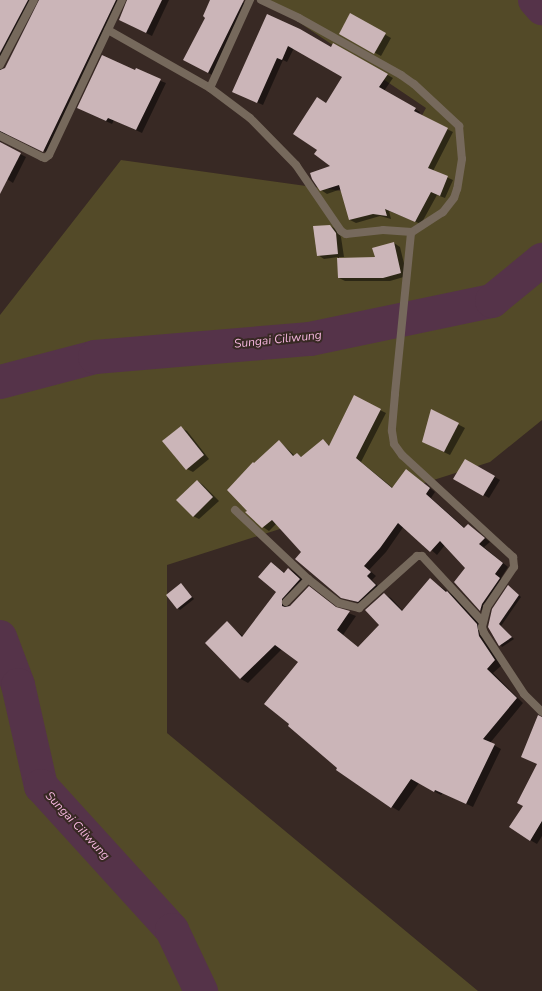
<!DOCTYPE html>
<style>
body{margin:0}
#map{position:relative;width:542px;height:991px;overflow:hidden;background:#382924;font-family:"Nunito Sans",sans-serif}
div>[style]{position:absolute}
.green>*{inset:0;background:#534a28}
.shadow>*{inset:0;background:#0007}
.river>*{height:34px;margin:-17px;padding:0 17px;transform-origin:17px;border-radius:17px;background:#553349}
.building>*{inset:0;background:#cbb5b8}
.street>*{height:8px;margin:-4px;padding:0 4px;transform-origin:4px;border-radius:4px;background:#76695c}
span{translate:-50% -50%;white-space:nowrap;text-align:center;line-height:1.15;-webkit-text-stroke:4px #382924;paint-order:stroke}
.water-label{font-size:12px;color:#f4b5dd;font-style:italic}
</style>
<div id="map">
<div class="green">
<div style="clip-path:polygon(266px 0,542px 0,542px 420px,490px 462px,167px 565px,167px 733px,478px 991px,0 991px,0 315px,121px 160px,378px 196px,426px 108px)"></div>
</div>
<div class="shadow">
<div style="clip-path:polygon(0 0,36px 0,1px 66px,2px 71px,6px 68px,40px 0,124px 0,50px 154px,9px 134px,3px 135px,0 141px,3px 145px,26px 157px,13px 183px,7px 179px,0 193px)"></div>
<div style="clip-path:polygon(129px 0,169px 0,152px 36px,126px 23px)"></div>
<div style="clip-path:polygon(211px 0,238px 0,248px 5px,214px 76px,190px 63px)"></div>
<div style="clip-path:polygon(267px 15px,332px 49px,334px 45px,393px 78px,384px 91px,420px 112px,419px 115px,453px 132px,433px 171px,453px 180px,445px 198px,437px 195px,421px 224px,389px 211px,391px 219px,380px 216px,356px 223px,350px 220px,341px 189px,327px 194px,321px 190px,332px 166px,319px 150px,326px 104px,343px 77px,294px 48px,287px 62px,283px 60px,263px 105px,239px 94px)"></div>
<div style="clip-path:polygon(351px 15px,391px 38px,381px 56px,340px 34px)"></div>
<div style="clip-path:polygon(135px 71px,166px 83px,142px 133px,114px 120px,112px 124px,84px 111px)"></div>
<div style="clip-path:polygon(330px 226px,336px 229px,341px 237px,344px 257px,339px 257px,339px 259px,376px 258px,394px 243px,400px 247px,407px 276px,390px 281px,345px 281px,339px 278px,338px 257px,324px 259px,318px 255px)"></div>
<div style="clip-path:polygon(380px 410px,386px 413px,361px 462px,393px 488px,407px 471px,412px 474px,435px 492px,431px 498px,465px 528px,469px 525px,490px 542px,484px 547px,508px 567px,501px 578px,505px 582px,486px 613px,481px 610px,455px 582px,466px 568px,445px 545px,437px 555px,404px 526px,386px 552px,369px 570px,376px 576px,372px 580px,381px 589px,364px 605px,342px 597px,277px 523px,269px 531px,263px 527px,248px 511px,255px 464px,279px 441px,295px 456px,297px 454px,302px 457px,323px 440px,330px 446px)"></div>
<div style="clip-path:polygon(431px 410px,465px 428px,450px 455px,429px 445px)"></div>
<div style="clip-path:polygon(181px 428px,187px 431px,209px 459px,193px 472px,187px 469px)"></div>
<div style="clip-path:polygon(465px 460px,500px 480px,489px 498px,455px 479px)"></div>
<div style="clip-path:polygon(198px 481px,203px 485px,219px 501px,199px 519px,193px 516px)"></div>
<div style="clip-path:polygon(272px 563px,285px 573px,289px 569px,296px 573px,307px 584px,289px 603px,289px 607px,338px 609px,356px 616px,343px 635px,359px 648px,381px 625px,384px 594px,391px 598px,403px 611px,430px 579px,454px 596px,484px 629px,502px 665px,493px 673px,523px 703px,490px 743px,501px 749px,473px 807px,443px 793px,441px 795px,419px 783px,399px 811px,392px 807px,338px 768px,299px 662px,282px 649px,248px 683px,241px 679px,206px 643px,227px 623px,244px 637px,277px 592px)"></div>
<div style="clip-path:polygon(181px 584px,194px 599px,180px 610px,178px 608px)"></div>
<div style="clip-path:polygon(511px 588px,521px 597px,501px 626px,514px 639px,502px 647px,489px 627px)"></div>
<div style="clip-path:polygon(542px 731px,542px 836px,537px 844px,530px 840px,524px 806px,538px 764px)"></div>
</div>
<div class="river">
<div style="left:535px;top:0;width:11px;rotate:49deg"></div>
<div style="left:0;top:382px;width:98px;rotate:-14.7deg"></div>
<div style="left:95px;top:357px;width:216px;rotate:-4.8deg"></div>
<div style="left:310px;top:339px;width:186px;rotate:-11.8deg"></div>
<div style="left:492px;top:301px;width:65px;rotate:-39.4deg"></div>
<div style="left:0;top:637px;width:51px;rotate:69.4deg"></div>
<div style="left:18px;top:685px;width:104px;rotate:77.2deg"></div>
<div style="left:41px;top:786px;width:195px;rotate:47.7deg"></div>
<div style="left:172px;top:930px;width:68px;rotate:64.6deg"></div>
</div>
<div class="building">
<div style="clip-path:polygon(0 0,28px 0,0 53px)"></div>
<div style="clip-path:polygon(39px 0,116px 0,43px 152px,0 131px,0 70px,5px 68px)"></div>
<div style="clip-path:polygon(127px 0,162px 0,146px 33px,119px 20px)"></div>
<div style="clip-path:polygon(210px 0,244px 0,208px 73px,183px 60px,205px 18px,203px 16px)"></div>
<div style="clip-path:polygon(350px 13px,386px 33px,374px 54px,339px 34px)"></div>
<div style="clip-path:polygon(267px 14px,300px 29px,331px 47px,333px 43px,388px 74px,379px 87px,416px 108px,414px 111px,448px 128px,428px 168px,448px 176px,440px 196px,431px 192px,415px 222px,385px 209px,387px 216px,373px 214px,349px 220px,339px 185px,320px 191px,312px 179px,310px 173px,330px 166px,314px 154px,317px 150px,293px 134px,317px 97px,326px 103px,342px 77px,288px 46px,282px 60px,277px 58px,257px 103px,232px 92px)"></div>
<div style="clip-path:polygon(102px 55px,135px 70px,136px 68px,161px 79px,136px 130px,108px 118px,106px 121px,77px 108px)"></div>
<div style="clip-path:polygon(0 142px,21px 153px,0 194px)"></div>
<div style="clip-path:polygon(330px 225px,336px 233px,338px 254px,317px 256px,313px 226px)"></div>
<div style="clip-path:polygon(394px 242px,401px 273px,383px 278px,338px 278px,337px 258px,375px 257px,372px 248px)"></div>
<div style="clip-path:polygon(354px 395px,381px 409px,356px 458px,392px 488px,406px 469px,430px 488px,426px 494px,464px 528px,468px 524px,485px 538px,479px 544px,503px 563px,495px 574px,500px 578px,482px 604px,480px 611px,454px 582px,465px 568px,440px 541px,430px 552px,398px 523px,380px 548px,364px 566px,371px 572px,367px 576px,376px 585px,358px 602px,341px 598px,295px 559px,301px 552px,272px 520px,262px 528px,245px 512px,247px 511px,227px 490px,253px 462px,254px 463px,279px 440px,293px 456px,297px 453px,301px 457px,323px 439px,329px 446px)"></div>
<div style="clip-path:polygon(431px 409px,459px 423px,444px 452px,422px 442px)"></div>
<div style="clip-path:polygon(181px 426px,204px 455px,186px 470px,162px 441px)"></div>
<div style="clip-path:polygon(465px 459px,495px 476px,483px 496px,453px 479px)"></div>
<div style="clip-path:polygon(197px 480px,213px 497px,193px 517px,176px 500px)"></div>
<div style="clip-path:polygon(271px 562px,284px 573px,288px 568px,300px 579px,282px 599px,282px 606px,285px 607px,290px 606px,309px 586px,336px 607px,350px 611px,337px 630px,358px 647px,379px 625px,365px 610px,384px 593px,402px 611px,430px 578px,446px 592px,447px 591px,477px 624px,479px 636px,495px 660px,487px 669px,517px 698px,483px 739px,495px 744px,466px 804px,435px 790px,434px 792px,411px 779px,391px 808px,336px 770px,337px 768px,288px 726px,289px 724px,264px 704px,298px 662px,275px 645px,240px 679px,205px 643px,227px 621px,242px 637px,276px 592px,258px 577px)"></div>
<div style="clip-path:polygon(181px 583px,192px 597px,177px 609px,166px 595px)"></div>
<div style="clip-path:polygon(508px 585px,519px 595px,499px 624px,512px 637px,499px 646px,488px 627px,492px 609px)"></div>
<div style="clip-path:polygon(538px 715px,542px 717px,542px 821px,530px 841px,509px 827px,523px 806px,517px 803px,537px 764px,521px 757px)"></div>
</div>
<div class="street">
<div style="left:261px;top:0;width:42px;rotate:25.3deg"></div>
<div style="left:299px;top:18px;width:117px;rotate:29.2deg"></div>
<div style="left:401px;top:75px;width:16px;rotate:35deg"></div>
<div style="left:414px;top:84px;width:62px;rotate:43deg"></div>
<div style="left:459px;top:126px;width:33px;rotate:85deg"></div>
<div style="left:462px;top:159px;width:30px;rotate:99deg"></div>
<div style="left:457px;top:189px;width:9px;rotate:108deg"></div>
<div style="left:454px;top:198px;width:18px;rotate:128deg"></div>
<div style="left:443px;top:212px;width:38px;rotate:147deg"></div>
<div style="left:411px;top:233px;width:162px;rotate:95.7deg"></div>
<div style="left:395px;top:394px;width:37px;rotate:95deg"></div>
<div style="left:392px;top:431px;width:13px;rotate:81deg"></div>
<div style="left:394px;top:444px;width:14px;rotate:54deg"></div>
<div style="left:402px;top:455px;width:151px;rotate:42.6deg"></div>
<div style="left:513px;top:557px;width:10px;rotate:84deg"></div>
<div style="left:514px;top:567px;width:48px;rotate:124deg"></div>
<div style="left:487px;top:607px;width:21px;rotate:104deg"></div>
<div style="left:482px;top:627px;width:6px;rotate:72deg"></div>
<div style="left:484px;top:633px;width:73px;rotate:56.7deg"></div>
<div style="left:524px;top:694px;width:25px;rotate:45deg"></div>
<div style="left:108px;top:30px;width:117px;rotate:29.6deg"></div>
<div style="left:210px;top:88px;width:97px;rotate:-65.6deg"></div>
<div style="left:0;top:65px;width:73px;rotate:-62.4deg"></div>
<div style="left:210px;top:88px;width:50px;rotate:36.9deg"></div>
<div style="left:250px;top:118px;width:66px;rotate:45.6deg"></div>
<div style="left:296px;top:165px;width:80px;rotate:55.7deg"></div>
<div style="left:341px;top:231px;width:6px;rotate:31deg"></div>
<div style="left:346px;top:234px;width:37px;rotate:-6deg"></div>
<div style="left:383px;top:230px;width:29px;rotate:4deg"></div>
<div style="left:0;top:136px;width:47px;rotate:26.6deg"></div>
<div style="left:42px;top:157px;width:3px;rotate:18deg"></div>
<div style="left:45px;top:158px;width:5px;rotate:-37deg"></div>
<div style="left:49px;top:155px;width:171px;rotate:-64.8deg"></div>
<div style="left:235px;top:510px;width:100px;rotate:43.4deg"></div>
<div style="left:308px;top:579px;width:39px;rotate:38deg"></div>
<div style="left:339px;top:603px;width:21px;rotate:14deg"></div>
<div style="left:359px;top:608px;width:78px;rotate:-41.9deg"></div>
<div style="left:417px;top:556px;width:5px"></div>
<div style="left:422px;top:556px;width:88px;rotate:47.3deg"></div>
<div style="left:286px;top:602px;width:32px;rotate:-46deg"></div>
</div>
<div class="water-label">
<span style="left:278px;top:340px;rotate:-6deg">Sungai Ciliwung</span>
<span style="left:77px;top:826px;rotate:47deg">Sungai Ciliwung</span>
</div>
</div>
